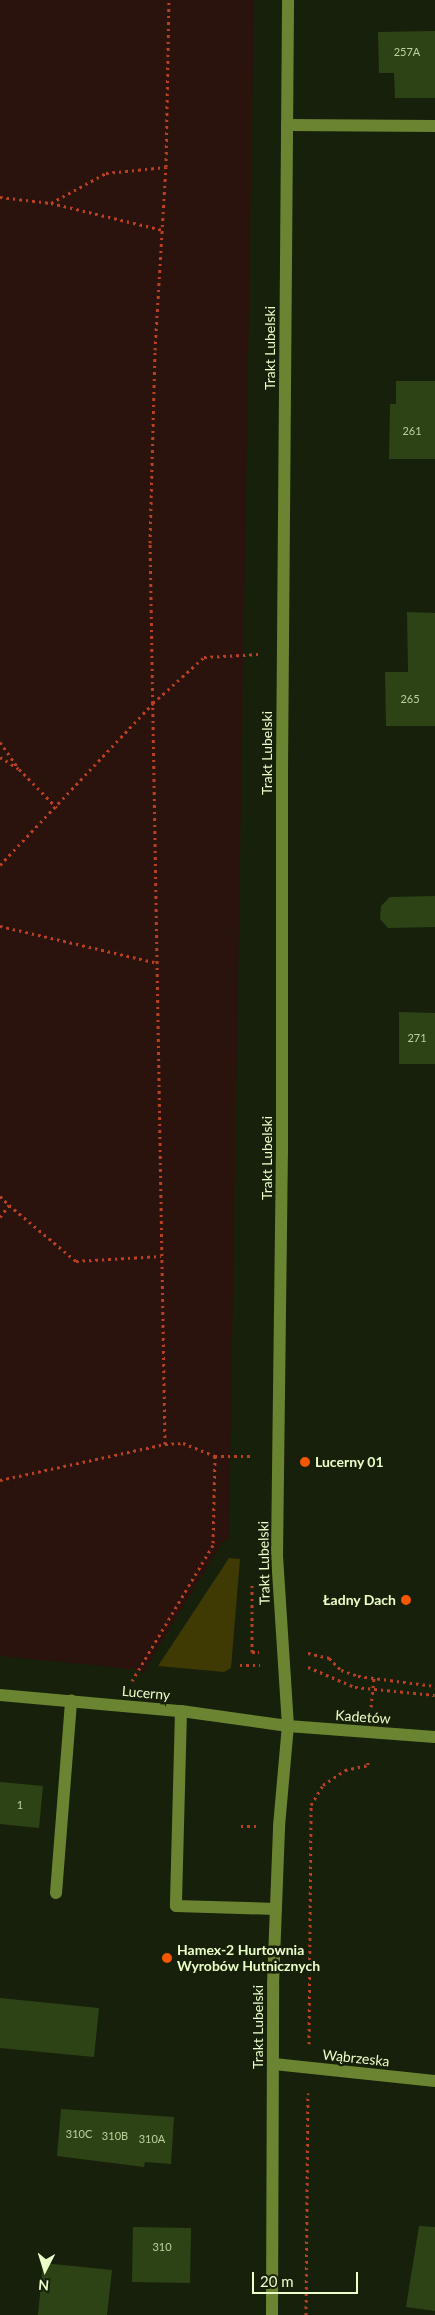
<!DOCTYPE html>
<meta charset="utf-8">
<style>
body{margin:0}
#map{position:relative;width:435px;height:2315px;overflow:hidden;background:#17200a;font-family:Lato,sans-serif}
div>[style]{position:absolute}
.green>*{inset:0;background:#2a130d}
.water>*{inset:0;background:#3f3904}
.building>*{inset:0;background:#2e4315}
.path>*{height:3px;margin-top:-1.5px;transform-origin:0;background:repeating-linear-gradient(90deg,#bb4022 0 2.5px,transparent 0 6.5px)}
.minor>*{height:12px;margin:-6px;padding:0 6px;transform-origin:6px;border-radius:6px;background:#6b8431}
.dots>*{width:14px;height:14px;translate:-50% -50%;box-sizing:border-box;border:2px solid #17200a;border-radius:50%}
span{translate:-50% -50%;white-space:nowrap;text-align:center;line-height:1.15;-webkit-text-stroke:5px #17200a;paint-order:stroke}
.number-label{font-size:11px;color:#bcd09c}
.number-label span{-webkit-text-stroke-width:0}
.street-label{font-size:14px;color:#ebffc9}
.poi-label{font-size:14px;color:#ebffc9;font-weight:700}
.left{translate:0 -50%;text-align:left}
.right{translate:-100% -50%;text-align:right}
.north{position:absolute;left:20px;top:2245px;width:50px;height:50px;-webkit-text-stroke:4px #17200a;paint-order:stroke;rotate:185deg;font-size:14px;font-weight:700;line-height:20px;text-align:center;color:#ebffc9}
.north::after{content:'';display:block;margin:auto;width:18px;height:22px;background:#ebffc9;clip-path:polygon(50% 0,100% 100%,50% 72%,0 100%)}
.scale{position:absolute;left:252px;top:2272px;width:106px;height:22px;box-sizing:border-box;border:2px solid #ebffc9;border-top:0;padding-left:6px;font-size:15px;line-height:18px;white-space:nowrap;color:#ebffc9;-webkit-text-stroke:4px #17200a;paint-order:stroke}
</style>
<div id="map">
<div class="green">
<div style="clip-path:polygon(0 0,254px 0,229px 1539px,222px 1543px,143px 1673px,133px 1669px,0 1656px)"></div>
</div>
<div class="water">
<div style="clip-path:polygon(229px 1558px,240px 1559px,231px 1668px,224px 1672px,158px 1666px)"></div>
</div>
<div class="building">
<div style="clip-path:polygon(435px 31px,435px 98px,395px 98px,394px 73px,379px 73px,378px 32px)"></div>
<div style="clip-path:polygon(396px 381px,435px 381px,435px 459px,389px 459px,390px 404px,396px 404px)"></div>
<div style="clip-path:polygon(407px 612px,435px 613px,435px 726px,386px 726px,385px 672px,408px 672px)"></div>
<div style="clip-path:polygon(435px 896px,435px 927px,388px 928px,380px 919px,381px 906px,390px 897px)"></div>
<div style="clip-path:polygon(399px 1012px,435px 1013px,435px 1064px,399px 1064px)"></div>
<div style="clip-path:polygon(0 1782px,43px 1786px,39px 1828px,0 1824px)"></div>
<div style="clip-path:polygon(0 1998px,99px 2008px,94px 2057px,0 2048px)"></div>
<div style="clip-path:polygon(61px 2109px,174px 2117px,171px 2164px,145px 2162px,144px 2167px,57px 2156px)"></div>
<div style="clip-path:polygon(419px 2226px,435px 2227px,435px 2311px,406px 2307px)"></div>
<div style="clip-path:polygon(133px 2227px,191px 2228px,190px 2283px,132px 2282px)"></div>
<div style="clip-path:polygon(43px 2263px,112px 2270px,107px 2315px,38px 2315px)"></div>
</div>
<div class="path">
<div style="left:0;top:197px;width:51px;rotate:6.7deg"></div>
<div style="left:51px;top:203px;width:115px;rotate:13.6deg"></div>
<div style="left:51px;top:203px;width:63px;rotate:-28.6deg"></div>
<div style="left:106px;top:173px;width:60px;rotate:-5.7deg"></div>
<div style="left:0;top:742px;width:32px;rotate:55deg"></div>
<div style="left:0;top:757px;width:22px;rotate:32deg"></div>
<div style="left:19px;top:769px;width:54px;rotate:45.7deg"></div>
<div style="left:0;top:865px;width:223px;rotate:-46.6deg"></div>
<div style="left:153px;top:703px;width:69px;rotate:-42deg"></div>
<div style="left:204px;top:657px;width:55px;rotate:-3.1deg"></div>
<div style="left:0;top:926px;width:162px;rotate:13.2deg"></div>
<div style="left:0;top:1196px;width:13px;rotate:45deg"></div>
<div style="left:0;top:1217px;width:15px;rotate:-53deg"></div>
<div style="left:9px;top:1205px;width:87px;rotate:39.9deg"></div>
<div style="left:76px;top:1261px;width:85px;rotate:-3.4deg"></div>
<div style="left:165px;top:1444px;width:901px;rotate:-90.95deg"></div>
<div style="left:150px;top:543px;width:193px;rotate:-88.5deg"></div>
<div style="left:155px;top:350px;width:183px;rotate:-86.6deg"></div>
<div style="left:166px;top:167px;width:167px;rotate:-89deg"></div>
<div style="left:215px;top:1456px;width:37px"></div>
<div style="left:0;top:1480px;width:169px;rotate:-12.3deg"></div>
<div style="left:165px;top:1444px;width:18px;rotate:-3deg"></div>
<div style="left:183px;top:1443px;width:35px;rotate:22deg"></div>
<div style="left:215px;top:1456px;width:89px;rotate:91.3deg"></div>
<div style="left:213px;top:1545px;width:158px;rotate:120.8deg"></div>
<div style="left:252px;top:1585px;width:67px;rotate:90deg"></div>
<div style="left:252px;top:1652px;width:7px"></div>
<div style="left:308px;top:1653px;width:22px;rotate:13deg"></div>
<div style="left:329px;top:1658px;width:17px;rotate:45deg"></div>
<div style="left:341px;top:1670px;width:18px;rotate:19deg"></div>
<div style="left:358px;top:1676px;width:78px;rotate:7.4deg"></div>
<div style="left:240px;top:1665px;width:20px"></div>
<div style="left:308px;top:1667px;width:51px;rotate:23.1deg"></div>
<div style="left:355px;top:1687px;width:80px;rotate:5.7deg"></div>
<div style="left:371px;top:1707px;width:29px;rotate:-84deg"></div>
<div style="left:241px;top:1826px;width:15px"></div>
<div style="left:309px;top:2044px;width:239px;rotate:-89.5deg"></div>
<div style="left:311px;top:1805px;width:23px;rotate:-59deg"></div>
<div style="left:323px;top:1785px;width:27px;rotate:-34deg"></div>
<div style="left:345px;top:1770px;width:24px;rotate:-12deg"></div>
<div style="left:368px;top:1765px;width:4px;rotate:-90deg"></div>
<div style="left:306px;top:2315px;width:222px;rotate:-89.5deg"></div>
</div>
<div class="minor">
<div style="left:287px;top:125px;width:148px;rotate:0.4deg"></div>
<div style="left:0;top:1695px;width:182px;rotate:5.1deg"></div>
<div style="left:181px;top:1711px;width:108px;rotate:8deg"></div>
<div style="left:288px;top:1726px;width:147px;rotate:4.3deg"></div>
<div style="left:181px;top:1711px;width:195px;rotate:91.5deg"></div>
<div style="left:176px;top:1906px;width:100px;rotate:1.7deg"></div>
<div style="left:56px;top:1893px;width:193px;rotate:-85.5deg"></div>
<div style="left:274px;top:2064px;width:162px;rotate:6deg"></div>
<div style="left:272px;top:2315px;width:330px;rotate:-89.8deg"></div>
<div style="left:273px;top:1985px;width:159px;rotate:-87.8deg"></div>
<div style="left:279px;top:1826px;width:100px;rotate:-84.9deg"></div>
<div style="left:288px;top:1726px;width:170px;rotate:-93.7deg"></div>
<div style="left:277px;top:1556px;width:405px;rotate:-89.3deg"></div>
<div style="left:282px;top:1151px;width:380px;rotate:-90deg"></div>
<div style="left:282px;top:771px;width:771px;rotate:-89.55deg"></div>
</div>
<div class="dots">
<div style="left:305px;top:1462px;background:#f45700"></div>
<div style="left:406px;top:1600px;background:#f45700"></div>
<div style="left:167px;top:1958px;background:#f45700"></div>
</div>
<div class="number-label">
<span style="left:407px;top:52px">257A</span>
<span style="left:412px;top:431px">261</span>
<span style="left:410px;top:699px">265</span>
<span style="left:417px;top:1038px">271</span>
<span style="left:20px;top:1805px">1</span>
<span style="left:79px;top:2134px">310C</span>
<span style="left:115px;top:2136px">310B</span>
<span style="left:152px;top:2139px">310A</span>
<span style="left:162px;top:2247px">310</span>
</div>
<div class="street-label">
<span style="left:270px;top:348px;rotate:-90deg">Trakt Lubelski</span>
<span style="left:267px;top:753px;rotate:-90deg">Trakt Lubelski</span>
<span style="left:267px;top:1158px;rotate:-90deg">Trakt Lubelski</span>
<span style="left:264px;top:1563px;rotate:-91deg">Trakt Lubelski</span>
<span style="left:146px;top:1693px;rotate:5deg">Lucerny</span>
<span style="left:363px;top:1717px;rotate:4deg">Kadetów</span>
<span style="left:258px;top:2027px;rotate:-90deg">Trakt Lubelski</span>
<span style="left:356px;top:2058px;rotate:6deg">Wąbrzeska</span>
</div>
<div class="poi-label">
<span class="left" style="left:315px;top:1462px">Lucerny 01</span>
<span class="right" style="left:396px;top:1600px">Ładny Dach</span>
<span class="left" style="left:177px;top:1958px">Hamex-2 Hurtownia<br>Wyrobów Hutnicznych</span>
</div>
<div class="north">N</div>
<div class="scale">20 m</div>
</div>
